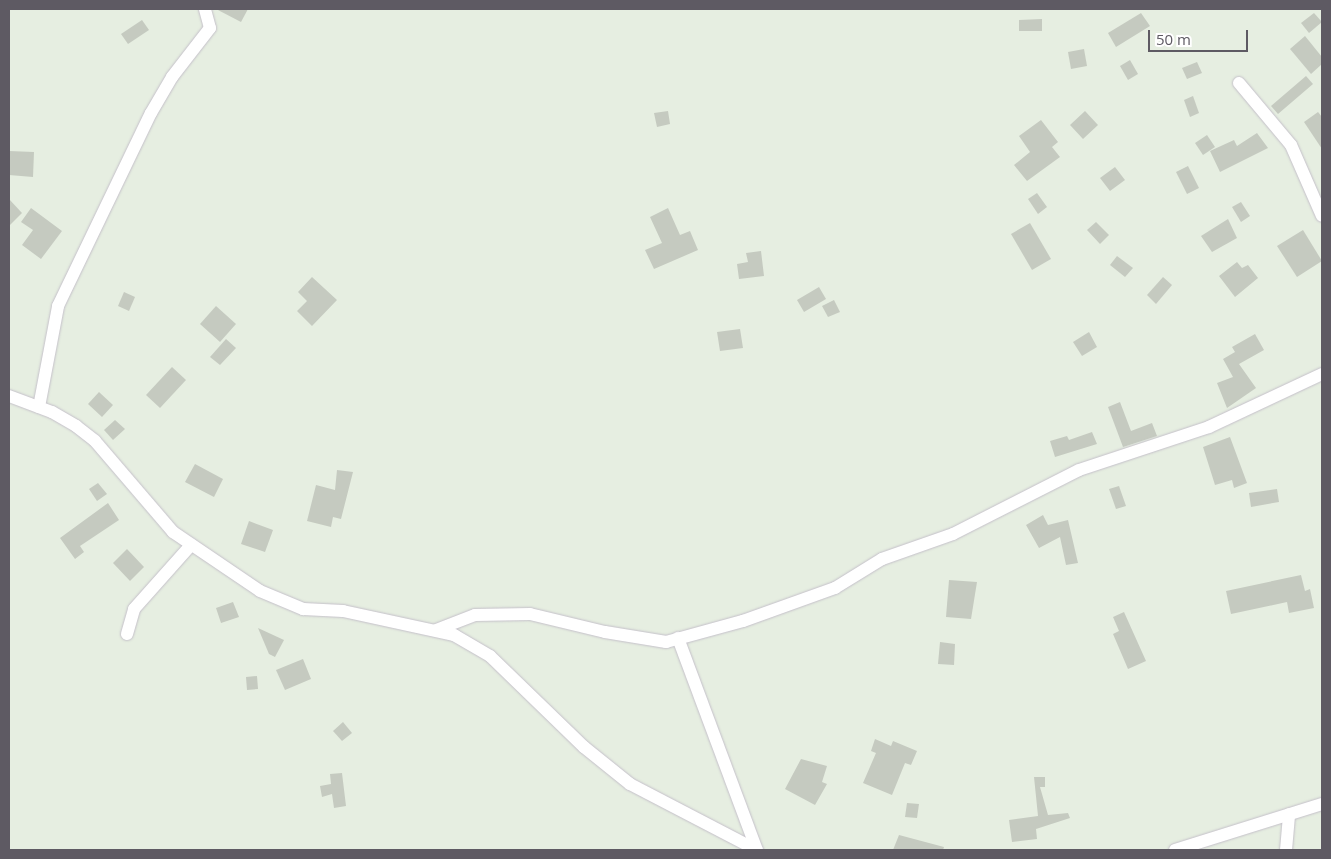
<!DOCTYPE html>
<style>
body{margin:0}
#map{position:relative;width:1331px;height:859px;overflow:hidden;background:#e6eee1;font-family:"Open Sans",sans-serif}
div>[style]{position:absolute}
.building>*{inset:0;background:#c5cac0}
.roads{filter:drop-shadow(0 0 1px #c4c0c9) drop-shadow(0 0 1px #c4c0c9)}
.street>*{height:12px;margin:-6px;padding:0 6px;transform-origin:6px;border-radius:6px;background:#fff}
span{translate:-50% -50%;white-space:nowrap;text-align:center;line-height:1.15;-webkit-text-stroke:4.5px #fff;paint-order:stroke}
.frame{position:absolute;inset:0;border:10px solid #5e5a63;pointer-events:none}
.scale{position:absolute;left:1148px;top:30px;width:100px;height:22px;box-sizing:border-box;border:2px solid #5e5a63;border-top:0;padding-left:6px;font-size:15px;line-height:18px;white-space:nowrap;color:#5e5a63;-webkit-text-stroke:4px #fff;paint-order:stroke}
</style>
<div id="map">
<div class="building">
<div style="clip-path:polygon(216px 9px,248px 9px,241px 22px)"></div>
<div style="clip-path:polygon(1141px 13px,1150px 26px,1116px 47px,1108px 33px)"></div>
<div style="clip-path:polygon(1314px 13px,1322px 22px,1309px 33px,1301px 23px)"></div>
<div style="clip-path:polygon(1042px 19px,1042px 31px,1019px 31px,1019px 20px)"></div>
<div style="clip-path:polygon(142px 20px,149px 30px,128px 44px,121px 34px)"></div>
<div style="clip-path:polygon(1305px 36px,1322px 57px,1322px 64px,1311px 74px,1290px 49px)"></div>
<div style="clip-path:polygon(1084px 49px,1087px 66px,1071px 69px,1068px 52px)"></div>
<div style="clip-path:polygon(1130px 60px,1138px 74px,1128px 80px,1120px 66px)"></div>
<div style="clip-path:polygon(1197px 62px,1202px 73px,1187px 79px,1182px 68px)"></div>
<div style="clip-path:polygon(1306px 76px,1313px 84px,1278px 114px,1271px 106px)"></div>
<div style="clip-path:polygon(1193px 96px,1199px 113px,1190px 117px,1184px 100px)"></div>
<div style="clip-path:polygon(668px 111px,670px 124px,657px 127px,654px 113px)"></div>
<div style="clip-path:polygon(1085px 111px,1098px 125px,1083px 139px,1070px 125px)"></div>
<div style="clip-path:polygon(1318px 112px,1322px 117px,1322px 149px,1304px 122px)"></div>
<div style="clip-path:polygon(1041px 120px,1058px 142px,1052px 147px,1060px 157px,1027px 181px,1014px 165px,1030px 152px,1019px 136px)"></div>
<div style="clip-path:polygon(1257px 133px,1268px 148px,1220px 172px,1210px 151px,1234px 140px,1237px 146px)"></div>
<div style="clip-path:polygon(1207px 135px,1215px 147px,1203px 155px,1195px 143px)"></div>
<div style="clip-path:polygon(9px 151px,34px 152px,33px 177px,9px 175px)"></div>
<div style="clip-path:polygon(1188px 166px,1199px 188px,1187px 194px,1176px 172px)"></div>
<div style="clip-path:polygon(1115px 167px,1125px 180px,1110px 191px,1100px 178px)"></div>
<div style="clip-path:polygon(1037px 193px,1047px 207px,1038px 214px,1028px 199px)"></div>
<div style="clip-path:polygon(9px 199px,22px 213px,9px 226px)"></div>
<div style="clip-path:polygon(1241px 202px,1250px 216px,1241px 222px,1232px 207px)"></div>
<div style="clip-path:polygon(31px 208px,62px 231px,41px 259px,22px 245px,33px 230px,21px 222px)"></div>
<div style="clip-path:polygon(668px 208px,680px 235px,690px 231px,698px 250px,654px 269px,645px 250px,662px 243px,650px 217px)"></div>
<div style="clip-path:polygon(1228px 219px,1237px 238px,1212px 252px,1201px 236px)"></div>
<div style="clip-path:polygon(1096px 222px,1109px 235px,1100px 244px,1087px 230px)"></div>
<div style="clip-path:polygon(1030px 223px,1051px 259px,1032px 270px,1011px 234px)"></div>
<div style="clip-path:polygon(1303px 230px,1322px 261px,1297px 277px,1277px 246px)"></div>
<div style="clip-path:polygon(761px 251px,764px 276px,739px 279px,737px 264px,748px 262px,746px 253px)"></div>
<div style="clip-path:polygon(1117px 256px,1133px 268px,1125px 277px,1110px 265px)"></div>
<div style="clip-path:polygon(1237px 262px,1242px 268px,1248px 265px,1258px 278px,1235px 297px,1219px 276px)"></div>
<div style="clip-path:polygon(312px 277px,337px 300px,312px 326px,297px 311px,307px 301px,298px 292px)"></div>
<div style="clip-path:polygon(1163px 277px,1172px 285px,1156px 304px,1147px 295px)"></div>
<div style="clip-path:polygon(819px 287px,826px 299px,804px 312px,797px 300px)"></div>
<div style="clip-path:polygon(124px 292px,135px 297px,129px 311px,118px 306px)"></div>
<div style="clip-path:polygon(834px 300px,840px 312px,828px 317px,822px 306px)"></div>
<div style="clip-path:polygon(216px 306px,236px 324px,220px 342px,200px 324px)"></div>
<div style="clip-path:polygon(740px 329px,743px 348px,720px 351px,717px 332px)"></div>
<div style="clip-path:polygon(1089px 332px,1097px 347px,1082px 356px,1073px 342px)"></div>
<div style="clip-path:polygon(1255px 334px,1264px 350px,1239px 364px,1256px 388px,1227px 408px,1217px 383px,1233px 377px,1223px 359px,1235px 352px,1232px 347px)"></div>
<div style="clip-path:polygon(226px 339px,236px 348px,220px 365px,210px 357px)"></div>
<div style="clip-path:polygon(172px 367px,186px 380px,160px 408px,146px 395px)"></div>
<div style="clip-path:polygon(99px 392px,113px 405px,102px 417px,88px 404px)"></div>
<div style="clip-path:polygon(1120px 402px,1131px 431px,1152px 423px,1157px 436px,1123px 447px,1108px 407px)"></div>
<div style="clip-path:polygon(115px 420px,125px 429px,113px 440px,104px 430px)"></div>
<div style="clip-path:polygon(1092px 432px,1097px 444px,1055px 457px,1050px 441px,1067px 436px,1069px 440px)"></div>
<div style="clip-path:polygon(1230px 437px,1247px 483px,1234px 488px,1232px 480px,1215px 485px,1203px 447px)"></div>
<div style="clip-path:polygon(195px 464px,223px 479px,214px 497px,185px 482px)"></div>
<div style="clip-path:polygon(337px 470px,353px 472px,341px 519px,333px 517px,331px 527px,307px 521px,316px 485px,335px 490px)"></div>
<div style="clip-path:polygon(98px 483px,107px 494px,97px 501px,89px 489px)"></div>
<div style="clip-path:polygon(1119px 486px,1126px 506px,1116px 509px,1109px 489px)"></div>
<div style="clip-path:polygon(1277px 489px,1279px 502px,1251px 507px,1249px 493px)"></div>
<div style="clip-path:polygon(108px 503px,119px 520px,80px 546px,84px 552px,75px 559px,60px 538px)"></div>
<div style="clip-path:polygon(1043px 515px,1048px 525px,1068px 520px,1078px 563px,1066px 565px,1060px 537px,1039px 548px,1026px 525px)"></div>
<div style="clip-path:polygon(249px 521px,273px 530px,265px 552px,241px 544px)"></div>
<div style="clip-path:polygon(127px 549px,144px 567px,130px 581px,113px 563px)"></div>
<div style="clip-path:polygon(1301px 575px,1305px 591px,1310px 589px,1314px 608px,1289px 613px,1287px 602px,1231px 614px,1226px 591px)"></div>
<div style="clip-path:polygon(949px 580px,977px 582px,971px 619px,946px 617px)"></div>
<div style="clip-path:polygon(233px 602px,239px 617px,221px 623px,216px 608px)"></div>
<div style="clip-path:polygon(1124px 612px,1146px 661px,1128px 669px,1113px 634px,1119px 631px,1113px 617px)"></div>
<div style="clip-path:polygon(258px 628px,284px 640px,275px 657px,269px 654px)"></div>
<div style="clip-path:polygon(940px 642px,955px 644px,954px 665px,938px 664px)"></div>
<div style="clip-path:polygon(303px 659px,311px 679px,285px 690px,276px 670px)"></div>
<div style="clip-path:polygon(257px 676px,258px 689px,247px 690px,246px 677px)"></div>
<div style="clip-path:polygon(343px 722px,352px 733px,342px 741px,333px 731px)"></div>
<div style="clip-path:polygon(875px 739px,891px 746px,893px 741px,917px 751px,911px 765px,905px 763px,892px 795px,863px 783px,876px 753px,871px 751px)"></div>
<div style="clip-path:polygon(801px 759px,827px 766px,822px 782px,827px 784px,815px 805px,785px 789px)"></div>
<div style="clip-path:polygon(342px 773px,346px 806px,334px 808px,332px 794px,322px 797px,320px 786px,331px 784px,330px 774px)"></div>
<div style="clip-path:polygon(1034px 777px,1045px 777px,1045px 787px,1040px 787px,1048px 815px,1068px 813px,1070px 818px,1036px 829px,1037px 839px,1012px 842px,1009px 820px,1038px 816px)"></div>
<div style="clip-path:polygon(907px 803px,919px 804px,917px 818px,905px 817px)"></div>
<div style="clip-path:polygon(899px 835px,944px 847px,943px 850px,893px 850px)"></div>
</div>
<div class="roads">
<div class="street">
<div style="left:1239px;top:83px;width:81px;rotate:50deg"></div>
<div style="left:1291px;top:145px;width:77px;rotate:66.4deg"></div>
<div style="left:9px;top:396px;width:46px;rotate:20.4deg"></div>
<div style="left:52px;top:412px;width:28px;rotate:30deg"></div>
<div style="left:76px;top:426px;width:24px;rotate:38deg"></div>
<div style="left:95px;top:441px;width:120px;rotate:49.4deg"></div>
<div style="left:173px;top:532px;width:105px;rotate:34.1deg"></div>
<div style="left:260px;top:591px;width:47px;rotate:22.7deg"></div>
<div style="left:303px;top:609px;width:40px;rotate:2.9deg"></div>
<div style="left:343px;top:611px;width:114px;rotate:12.2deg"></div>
<div style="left:454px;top:635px;width:42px;rotate:30.3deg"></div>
<div style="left:490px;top:656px;width:131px;rotate:44.1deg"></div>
<div style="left:584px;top:747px;width:59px;rotate:38.8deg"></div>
<div style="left:630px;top:784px;width:143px;rotate:27.5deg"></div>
<div style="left:39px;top:407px;width:103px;rotate:-79.3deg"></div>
<div style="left:58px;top:306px;width:214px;rotate:-64.3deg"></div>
<div style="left:151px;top:113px;width:42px;rotate:-59.7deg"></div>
<div style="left:172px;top:77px;width:62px;rotate:-52.2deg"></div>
<div style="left:210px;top:28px;width:20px;rotate:-105deg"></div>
<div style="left:436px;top:630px;width:42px;rotate:-21deg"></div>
<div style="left:475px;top:615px;width:55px;rotate:-1deg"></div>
<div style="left:530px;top:614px;width:77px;rotate:13.5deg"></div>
<div style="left:605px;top:632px;width:62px;rotate:9.3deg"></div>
<div style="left:666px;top:642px;width:80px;rotate:-15.3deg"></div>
<div style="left:743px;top:621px;width:98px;rotate:-19.7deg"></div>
<div style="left:835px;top:588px;width:55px;rotate:-31.7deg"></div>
<div style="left:882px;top:559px;width:75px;rotate:-19.4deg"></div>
<div style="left:953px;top:534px;width:141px;rotate:-26.9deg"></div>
<div style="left:1079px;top:470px;width:137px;rotate:-18.3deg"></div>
<div style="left:1209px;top:427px;width:125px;rotate:-25.1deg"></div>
<div style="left:127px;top:634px;width:26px;rotate:-74deg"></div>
<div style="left:134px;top:609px;width:86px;rotate:-48.3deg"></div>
<div style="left:678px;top:638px;width:226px;rotate:69.6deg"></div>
<div style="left:1175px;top:850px;width:154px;rotate:-17.4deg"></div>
<div style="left:1286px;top:850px;width:36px;rotate:-85deg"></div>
</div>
</div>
<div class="frame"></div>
<div class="scale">50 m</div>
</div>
